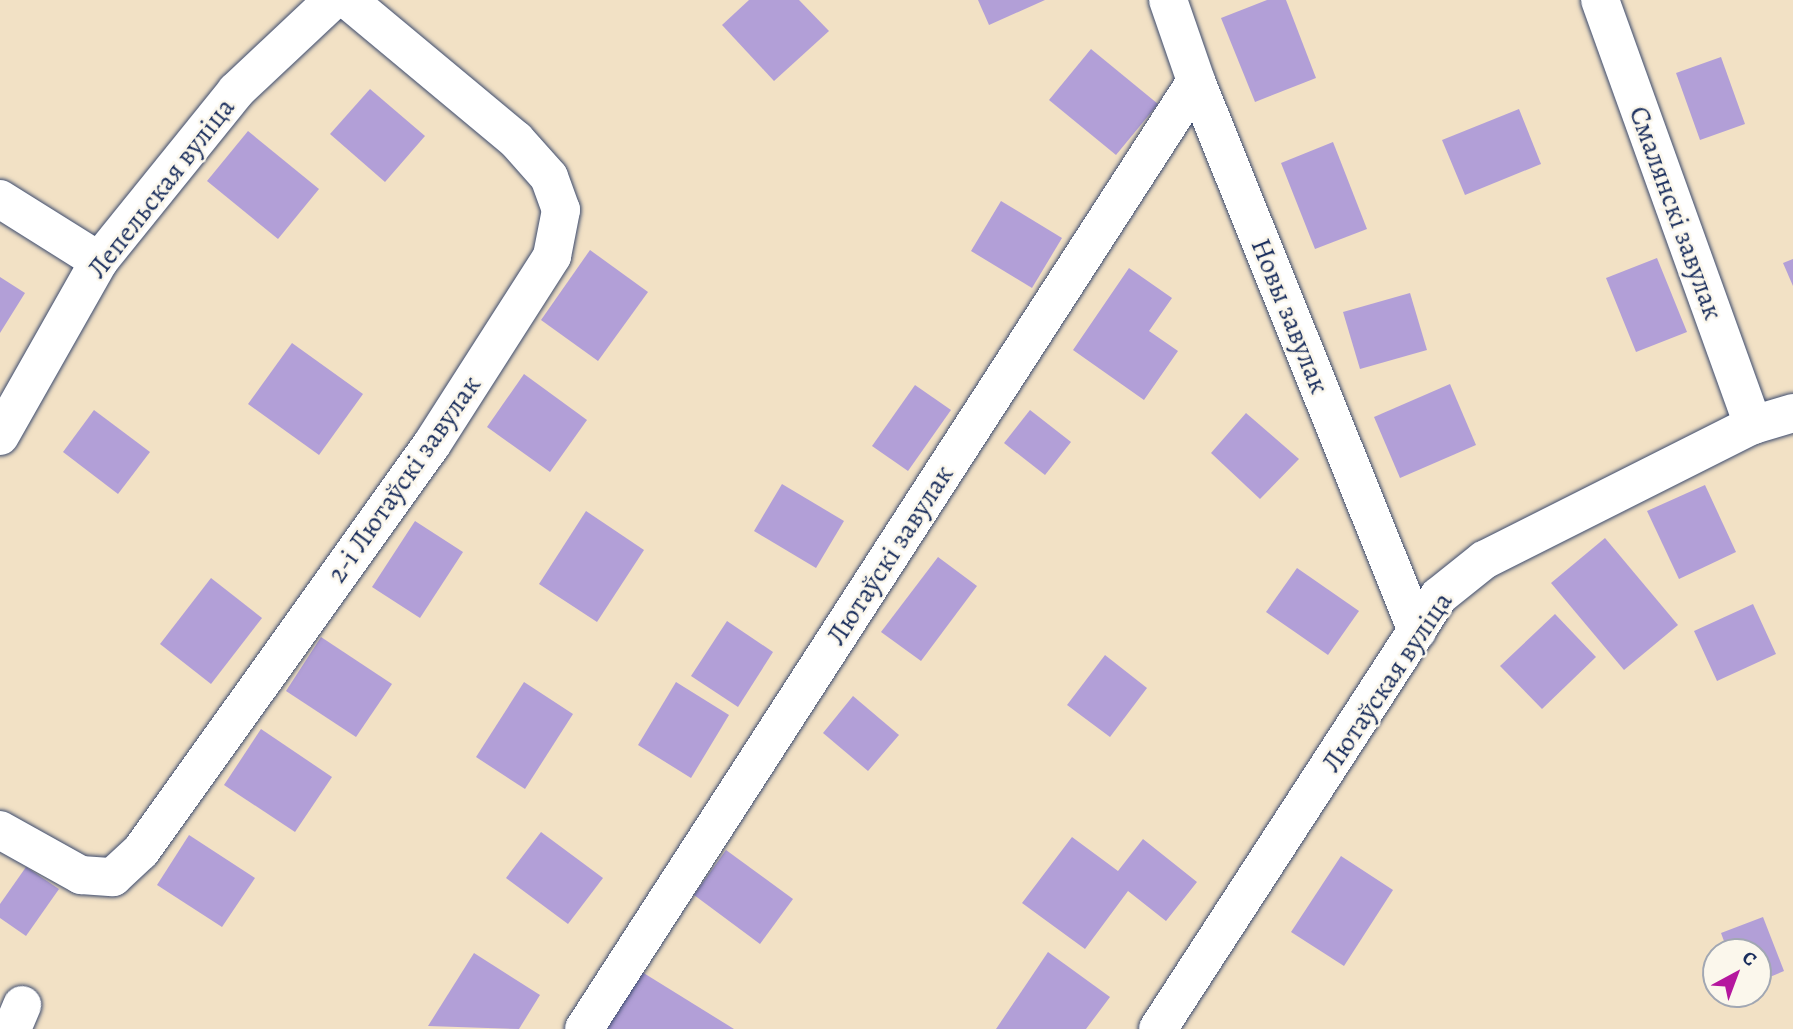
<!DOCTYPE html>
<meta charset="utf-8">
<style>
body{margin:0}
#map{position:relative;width:1793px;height:1029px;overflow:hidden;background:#f2e1c5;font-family:Alegreya,serif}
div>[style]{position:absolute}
.building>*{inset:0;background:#b29fd7}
.roads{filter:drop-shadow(0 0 2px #3b4a6d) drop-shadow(0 0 2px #3b4a6d)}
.minor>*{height:38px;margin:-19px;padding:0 19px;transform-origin:19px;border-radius:19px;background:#fff}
span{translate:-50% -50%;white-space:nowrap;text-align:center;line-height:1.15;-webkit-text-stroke:5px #fbf7ec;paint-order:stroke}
.street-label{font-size:28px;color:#1b2f5e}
.north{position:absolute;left:1702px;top:938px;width:70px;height:70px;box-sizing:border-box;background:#fbf7ec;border:2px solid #a1a7b3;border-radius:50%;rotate:41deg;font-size:19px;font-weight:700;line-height:28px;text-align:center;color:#1b2f5e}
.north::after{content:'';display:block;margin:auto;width:24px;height:32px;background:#b5179e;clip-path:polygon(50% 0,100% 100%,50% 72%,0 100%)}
</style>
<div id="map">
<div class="building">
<div style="clip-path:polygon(749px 0,799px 0,829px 31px,774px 81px,722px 25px)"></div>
<div style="clip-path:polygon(978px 0,1045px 0,989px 25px)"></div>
<div style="clip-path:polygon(1267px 0,1286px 0,1316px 78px,1255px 102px,1221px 18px)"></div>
<div style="clip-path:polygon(1091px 49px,1158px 104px,1116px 155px,1049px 100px)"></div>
<div style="clip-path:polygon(1721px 57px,1745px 124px,1700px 140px,1676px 73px)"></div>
<div style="clip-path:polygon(370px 89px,425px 136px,385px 182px,330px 134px)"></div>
<div style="clip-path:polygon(1519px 109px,1541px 164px,1465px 195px,1442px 140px)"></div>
<div style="clip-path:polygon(248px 131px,319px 189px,278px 239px,207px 181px)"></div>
<div style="clip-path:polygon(1333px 142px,1367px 229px,1315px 249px,1281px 163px)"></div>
<div style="clip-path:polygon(1001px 201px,1062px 238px,1032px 288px,971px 251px)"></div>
<div style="clip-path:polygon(590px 250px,648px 292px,598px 361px,541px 320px)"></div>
<div style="clip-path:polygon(1657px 258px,1687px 332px,1636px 352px,1606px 278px)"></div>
<div style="clip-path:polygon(1793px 259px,1793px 286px,1783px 263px)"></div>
<div style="clip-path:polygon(1129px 268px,1172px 298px,1149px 331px,1178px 351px,1144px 400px,1073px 350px)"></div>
<div style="clip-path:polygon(0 277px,25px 293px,0 333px)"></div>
<div style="clip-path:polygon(1410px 293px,1427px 350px,1360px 369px,1343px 312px)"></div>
<div style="clip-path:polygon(292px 343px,363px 394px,319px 455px,248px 404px)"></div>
<div style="clip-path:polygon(524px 374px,587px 420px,550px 472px,487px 427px)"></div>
<div style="clip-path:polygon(1450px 384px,1476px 445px,1400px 478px,1374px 417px)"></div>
<div style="clip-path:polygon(915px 385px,951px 410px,908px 471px,872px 446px)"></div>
<div style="clip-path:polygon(94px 410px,150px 452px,118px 494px,63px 452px)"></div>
<div style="clip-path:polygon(1030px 410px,1071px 442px,1045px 475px,1004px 443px)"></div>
<div style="clip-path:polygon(1246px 413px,1299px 459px,1260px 499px,1211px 453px)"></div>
<div style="clip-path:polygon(782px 484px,844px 521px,816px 568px,754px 531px)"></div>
<div style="clip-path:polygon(1705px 485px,1736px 552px,1679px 579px,1647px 511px)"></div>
<div style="clip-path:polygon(586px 511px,644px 550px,597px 622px,539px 584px)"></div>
<div style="clip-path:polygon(415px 521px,463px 552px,420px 618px,372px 587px)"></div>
<div style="clip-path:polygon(1605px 538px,1678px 625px,1624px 670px,1551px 583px)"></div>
<div style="clip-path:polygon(938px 557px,977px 586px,921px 661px,881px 632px)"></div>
<div style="clip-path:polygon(1297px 568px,1359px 611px,1328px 655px,1266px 612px)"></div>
<div style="clip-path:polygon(211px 578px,262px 618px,211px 684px,160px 644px)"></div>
<div style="clip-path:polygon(1753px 604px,1776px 654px,1717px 681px,1694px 631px)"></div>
<div style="clip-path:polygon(1555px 614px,1596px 657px,1542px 709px,1500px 666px)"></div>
<div style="clip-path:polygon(727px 621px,773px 652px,738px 707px,691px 676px)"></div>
<div style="clip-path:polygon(321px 637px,392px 684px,356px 737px,286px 691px)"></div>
<div style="clip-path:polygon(1105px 655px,1147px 688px,1110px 737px,1067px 705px)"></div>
<div style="clip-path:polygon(524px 682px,573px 714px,525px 789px,476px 757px)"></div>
<div style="clip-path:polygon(676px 682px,729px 715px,691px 778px,638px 745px)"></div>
<div style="clip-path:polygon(853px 696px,899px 735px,868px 771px,823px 733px)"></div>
<div style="clip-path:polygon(261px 729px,332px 777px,295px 832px,224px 785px)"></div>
<div style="clip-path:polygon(541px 832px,603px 878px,568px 924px,506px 878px)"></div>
<div style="clip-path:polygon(189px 835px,255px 878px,222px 927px,157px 885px)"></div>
<div style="clip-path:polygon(1072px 837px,1118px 871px,1143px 839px,1197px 882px,1166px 921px,1128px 891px,1085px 949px,1022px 903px)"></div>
<div style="clip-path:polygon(726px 850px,793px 899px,760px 944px,694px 895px)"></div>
<div style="clip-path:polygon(1341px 856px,1393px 890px,1344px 966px,1291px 932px)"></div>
<div style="clip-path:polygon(26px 867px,59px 889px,26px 936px,0 918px,0 904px)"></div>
<div style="clip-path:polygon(1763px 917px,1784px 971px,1758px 982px,1758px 952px,1728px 952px,1721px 933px)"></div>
<div style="clip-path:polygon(1048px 952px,1110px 997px,1086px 1029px,996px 1029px)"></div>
<div style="clip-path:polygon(474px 953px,540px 995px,519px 1029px,428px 1026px)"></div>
<div style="clip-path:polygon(642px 972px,734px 1029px,607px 1029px)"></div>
</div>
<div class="roads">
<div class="minor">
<div style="left:1168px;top:0;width:86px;rotate:70.9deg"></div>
<div style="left:1196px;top:81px;width:593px;rotate:68.11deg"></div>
<div style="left:1600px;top:0;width:452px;rotate:70.2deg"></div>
<div style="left:0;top:199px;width:117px;rotate:32.1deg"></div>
<div style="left:0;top:436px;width:201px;rotate:-60.5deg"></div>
<div style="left:99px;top:261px;width:218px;rotate:-51.1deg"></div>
<div style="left:236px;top:91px;width:133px;rotate:-43.2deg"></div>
<div style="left:0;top:830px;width:93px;rotate:29.1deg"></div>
<div style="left:81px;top:875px;width:32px;rotate:4deg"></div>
<div style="left:113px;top:877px;width:38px;rotate:-43deg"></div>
<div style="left:141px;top:851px;width:500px;rotate:-54.44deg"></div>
<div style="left:432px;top:444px;width:223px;rotate:-57.4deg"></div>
<div style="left:552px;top:256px;width:47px;rotate:-78.9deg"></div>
<div style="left:561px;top:210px;width:35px;rotate:-110deg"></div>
<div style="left:549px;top:177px;width:50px;rotate:-131.7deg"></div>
<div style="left:516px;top:140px;width:219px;rotate:-140.2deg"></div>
<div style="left:12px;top:1029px;width:26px;rotate:-67deg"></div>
<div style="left:584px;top:1029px;width:1128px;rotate:-57.15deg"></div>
<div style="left:1158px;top:1029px;width:516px;rotate:-57.02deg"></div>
<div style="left:1439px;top:596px;width:58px;rotate:-38.7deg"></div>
<div style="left:1484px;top:560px;width:301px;rotate:-26.7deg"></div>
<div style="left:1753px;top:425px;width:42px;rotate:-16.7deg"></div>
</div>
</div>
<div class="street-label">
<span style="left:161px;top:188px;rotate:-52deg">Лепельская вуліца</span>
<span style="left:1676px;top:213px;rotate:70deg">Смалянскі завулак</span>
<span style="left:1290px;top:316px;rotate:68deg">Новы завулак</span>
<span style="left:404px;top:479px;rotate:-55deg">2-і Лютаўскі завулак</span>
<span style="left:890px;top:555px;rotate:-57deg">Лютаўскі завулак</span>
<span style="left:1387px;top:682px;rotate:-56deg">Лютаўская вуліца</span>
</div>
<div class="north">С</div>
</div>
